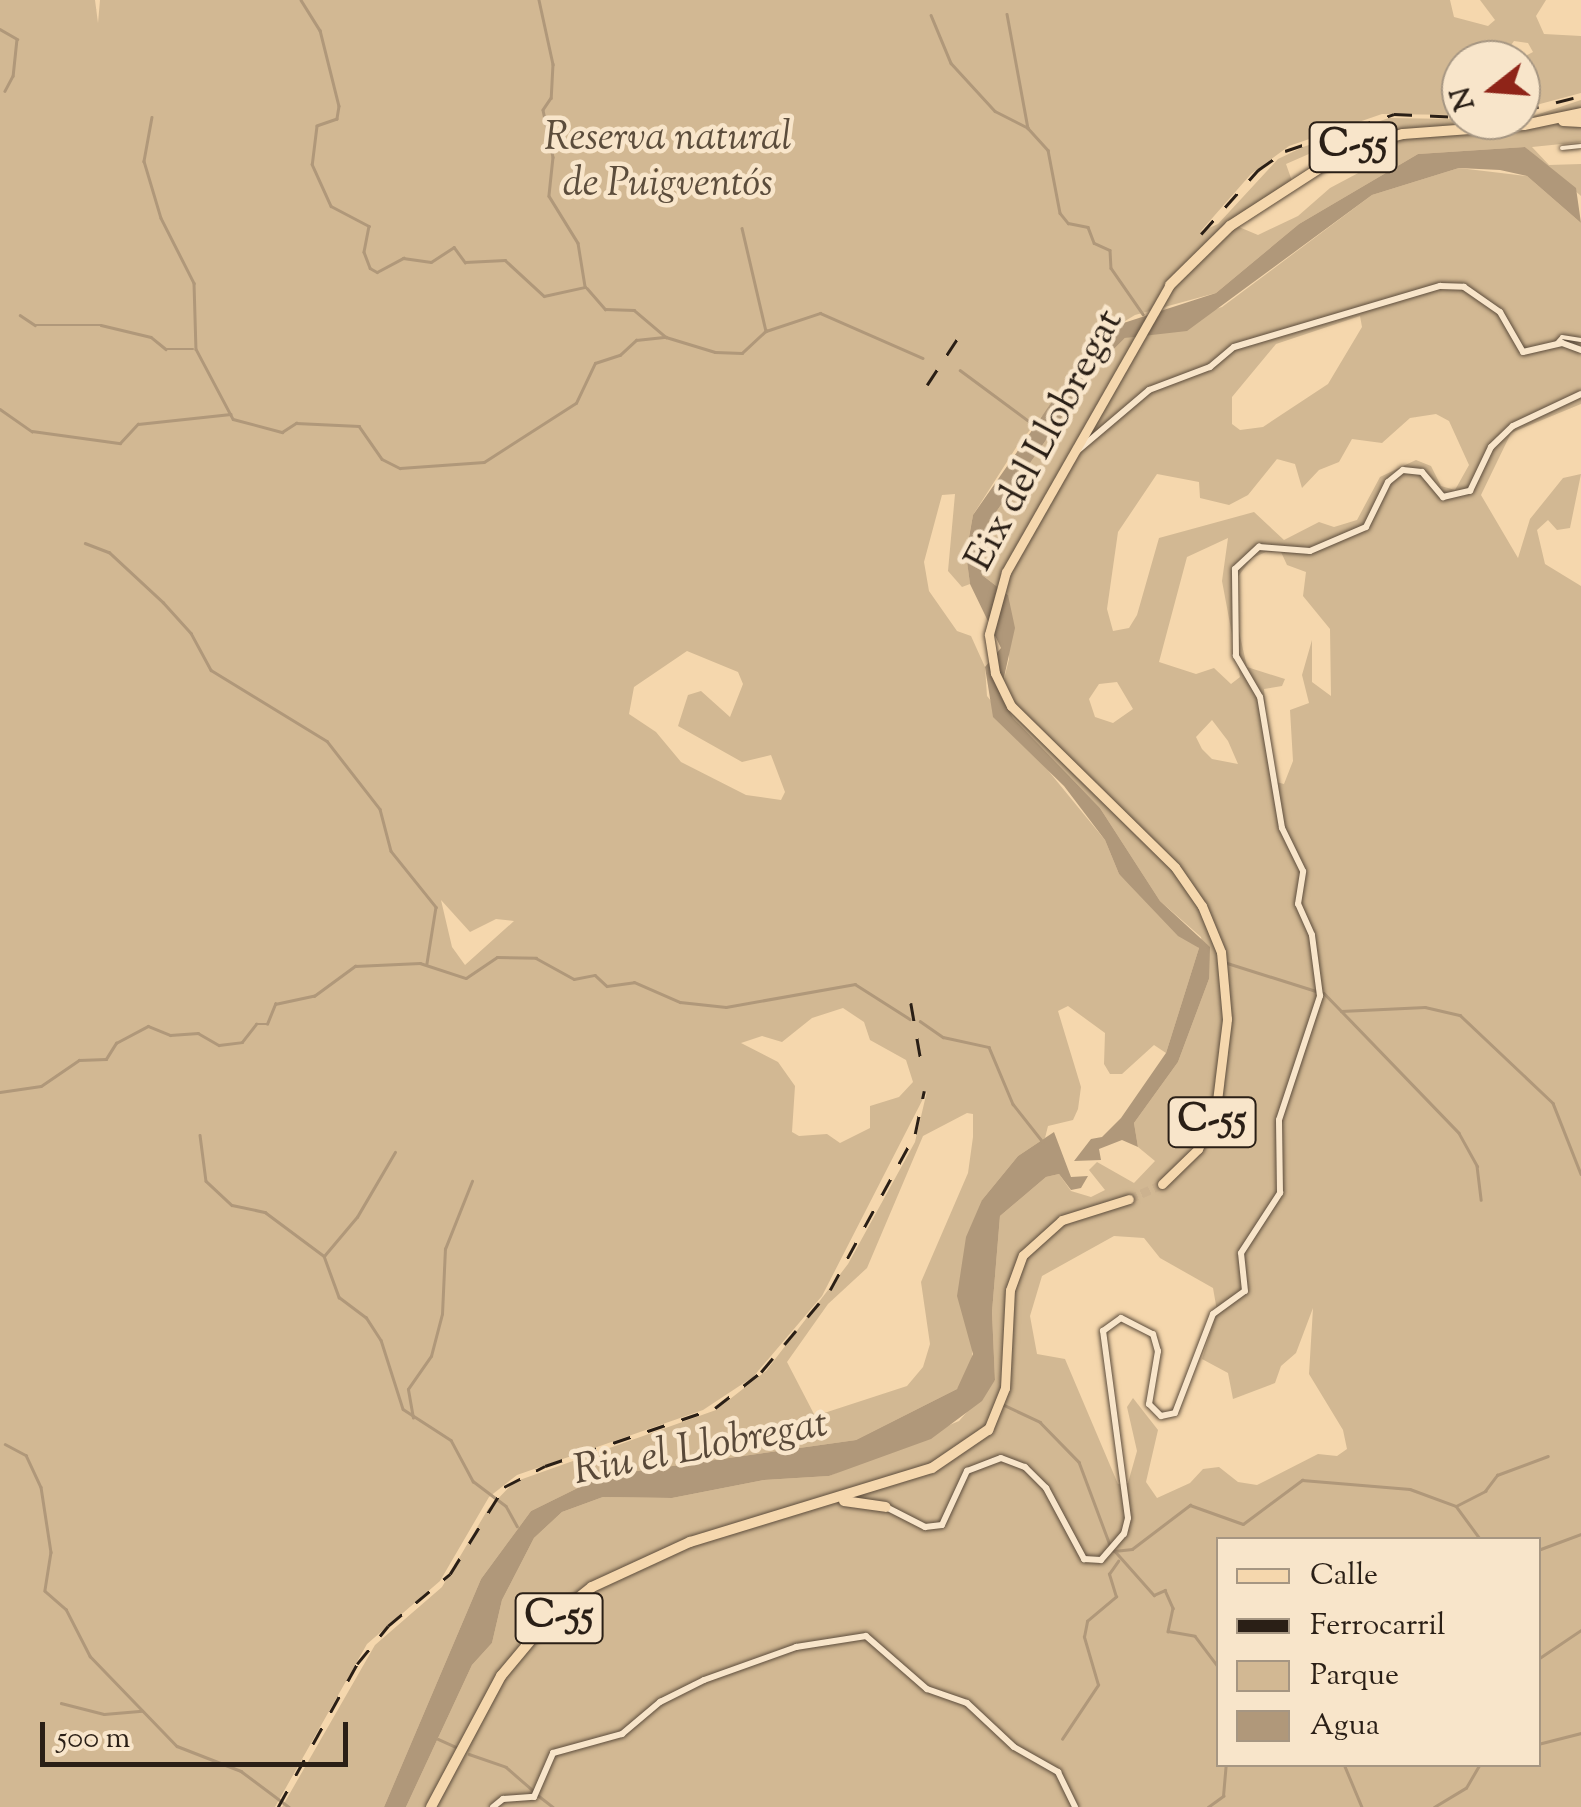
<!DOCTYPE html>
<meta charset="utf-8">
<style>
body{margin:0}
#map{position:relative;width:1581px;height:1807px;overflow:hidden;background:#f5d7ad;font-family:"Sorts Mill Goudy",serif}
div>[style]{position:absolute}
.green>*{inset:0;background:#d2b893}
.water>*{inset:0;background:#b0987a}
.stream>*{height:2.5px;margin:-1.25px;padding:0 1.25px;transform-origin:1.25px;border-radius:1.25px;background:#b0987a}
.primary-tunnel>*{height:9px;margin-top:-4.5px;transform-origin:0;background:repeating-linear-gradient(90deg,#ccb28f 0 9px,transparent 0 13.5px)}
.roads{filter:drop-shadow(0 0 2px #5d4d3c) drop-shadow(0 0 2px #5d4d3c)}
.minor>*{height:4px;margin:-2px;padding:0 2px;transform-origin:2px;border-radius:2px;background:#f8e5ca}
.tertiary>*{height:6px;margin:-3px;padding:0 3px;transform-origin:3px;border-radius:3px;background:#f8e5ca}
.primary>*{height:9px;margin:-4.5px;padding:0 4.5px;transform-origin:4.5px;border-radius:4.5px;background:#f5d7ad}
.trunk>*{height:10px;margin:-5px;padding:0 5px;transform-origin:5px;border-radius:5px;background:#f5d7ad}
.rail>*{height:2.5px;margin-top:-1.25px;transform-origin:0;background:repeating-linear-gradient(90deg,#2a1f16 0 18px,transparent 0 36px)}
span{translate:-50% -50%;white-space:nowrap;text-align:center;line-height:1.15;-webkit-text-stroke:9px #f8e5ca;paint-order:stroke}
.shield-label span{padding:2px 8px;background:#f8e5ca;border:2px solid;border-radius:8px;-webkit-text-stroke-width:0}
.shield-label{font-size:38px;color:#2a1f16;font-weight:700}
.park-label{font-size:40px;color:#5c4d3c;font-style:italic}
.street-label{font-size:40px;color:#2a1f16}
.water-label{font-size:42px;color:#594939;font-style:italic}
.legend{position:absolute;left:1216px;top:1537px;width:325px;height:230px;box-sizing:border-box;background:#f8e5ca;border:2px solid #a69682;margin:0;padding:12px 18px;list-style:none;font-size:30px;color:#2a1f16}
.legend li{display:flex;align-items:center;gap:20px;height:50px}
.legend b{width:50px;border:2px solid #a69682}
.north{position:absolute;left:1441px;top:40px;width:100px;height:100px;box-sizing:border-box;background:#f8e5ca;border:2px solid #a69682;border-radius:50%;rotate:253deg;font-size:28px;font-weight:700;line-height:40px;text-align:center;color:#2a1f16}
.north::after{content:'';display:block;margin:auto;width:35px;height:45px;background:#8f2418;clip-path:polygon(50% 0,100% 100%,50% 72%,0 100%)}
.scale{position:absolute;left:40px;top:1722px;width:308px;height:45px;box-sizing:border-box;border:5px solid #2a1f16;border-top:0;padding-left:12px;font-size:30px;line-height:35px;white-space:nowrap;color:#2a1f16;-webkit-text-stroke:8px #f8e5ca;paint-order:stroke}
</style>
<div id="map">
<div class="green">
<div style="clip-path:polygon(evenodd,0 0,95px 0,98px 23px,100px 0,1450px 0,1454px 17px,1488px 26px,1495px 20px,1480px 0,1546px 0,1536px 16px,1544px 34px,1581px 36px,1581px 93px,1521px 109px,1518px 60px,1533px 52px,1528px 43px,1514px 41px,1500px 60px,1461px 60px,1461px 115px,1382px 114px,1289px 146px,1251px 174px,1200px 232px,1218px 224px,1278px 159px,1303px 147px,1389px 118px,1521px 120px,1581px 100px,1581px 142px,1532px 147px,1549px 165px,1581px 164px,1581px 196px,1525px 147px,1418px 154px,1299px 224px,1216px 293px,1135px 315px,1087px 344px,1070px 383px,1019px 443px,973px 515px,966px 553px,970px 584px,962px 587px,948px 571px,955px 494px,942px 495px,924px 562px,929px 591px,957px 631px,971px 636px,985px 667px,987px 696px,1105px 840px,1119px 874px,1199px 948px,1166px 1053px,1154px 1045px,1122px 1074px,1110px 1074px,1104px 1064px,1105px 1033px,1068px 1006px,1058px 1011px,1081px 1087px,1078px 1109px,1073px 1120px,1048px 1126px,1045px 1138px,1018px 1156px,982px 1200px,971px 1371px,957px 1389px,856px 1440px,602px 1476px,531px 1511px,481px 1579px,384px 1807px,282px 1807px,375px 1645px,442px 1587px,488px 1509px,514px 1482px,716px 1410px,766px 1371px,848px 1264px,915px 1142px,927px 1091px,822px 1296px,753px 1377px,703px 1410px,517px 1475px,489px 1497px,440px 1581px,367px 1644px,275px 1807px,0 1807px,0 0,1379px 142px,1377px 163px,1330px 188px,1298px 216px,1258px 235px,1239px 227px,1292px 181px,1286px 164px,1334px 143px,1379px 142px,0 0,687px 651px,738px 672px,743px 684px,730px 717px,701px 691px,688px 695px,678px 726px,742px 762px,771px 755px,785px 792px,781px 800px,746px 795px,681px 762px,656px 732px,629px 714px,634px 687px,687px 651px,0 0,441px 900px,470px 932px,496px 919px,514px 921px,465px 965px,452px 947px,441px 900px,0 0,843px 1008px,864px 1022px,870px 1040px,906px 1060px,913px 1082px,899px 1097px,870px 1106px,870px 1128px,840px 1143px,827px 1134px,799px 1136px,792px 1132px,795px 1086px,778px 1062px,741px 1043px,762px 1036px,782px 1042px,812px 1018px,843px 1008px,0 0,967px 1113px,973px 1114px,973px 1137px,968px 1173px,921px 1282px,930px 1344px,923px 1367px,907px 1386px,815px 1416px,787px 1362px,828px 1304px,867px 1268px,923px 1136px,967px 1113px)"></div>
<div style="clip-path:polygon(evenodd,1459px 168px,1527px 176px,1581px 223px,1581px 404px,1511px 433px,1481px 495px,1518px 558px,1530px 519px,1563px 478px,1581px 474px,1570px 528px,1557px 530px,1548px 520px,1537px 530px,1545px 564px,1581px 586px,1581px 1807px,406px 1807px,472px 1665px,492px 1643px,502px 1600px,534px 1538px,562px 1512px,603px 1497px,672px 1498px,764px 1480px,829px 1476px,959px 1421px,995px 1380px,992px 1312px,1000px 1216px,1046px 1177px,1059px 1174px,1071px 1191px,1091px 1197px,1105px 1190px,1089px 1170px,1097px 1162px,1134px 1183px,1155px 1161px,1138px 1147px,1134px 1123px,1178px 1062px,1209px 979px,1201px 937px,1160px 901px,1100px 808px,1012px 718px,1000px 695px,1009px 659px,1008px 595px,982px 575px,987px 525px,1098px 365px,1125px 338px,1222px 307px,1372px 195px,1459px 168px,1360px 316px,1362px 327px,1328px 384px,1263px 427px,1240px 430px,1232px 424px,1232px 397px,1276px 344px,1360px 316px,1459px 168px,1436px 414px,1449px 421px,1469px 465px,1455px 490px,1441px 486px,1431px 466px,1416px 460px,1380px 477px,1357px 520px,1334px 527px,1319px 522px,1284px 540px,1254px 512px,1159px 538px,1137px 615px,1129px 628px,1113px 631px,1107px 609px,1118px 532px,1157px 474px,1199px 482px,1200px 498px,1229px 505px,1248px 495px,1277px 459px,1295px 464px,1302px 488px,1319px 470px,1339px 462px,1352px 439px,1382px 443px,1410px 418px,1436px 414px,1459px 168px,1228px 538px,1222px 581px,1240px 677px,1231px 684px,1214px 668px,1196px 674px,1159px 662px,1187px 557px,1228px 538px,1459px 168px,1266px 552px,1281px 552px,1287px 565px,1306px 572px,1303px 596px,1330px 629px,1331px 696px,1312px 682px,1312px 640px,1302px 675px,1309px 703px,1290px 710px,1293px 761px,1284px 784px,1276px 782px,1270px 762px,1264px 689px,1282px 686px,1285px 679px,1247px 667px,1238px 627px,1237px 578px,1252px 558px,1266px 552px,1459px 168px,1117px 682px,1133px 709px,1113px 723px,1095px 717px,1089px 699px,1099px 684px,1117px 682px,1459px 168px,1212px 720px,1228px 741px,1238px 764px,1212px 759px,1202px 749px,1196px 737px,1212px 720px,1459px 168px,1114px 1236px,1144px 1238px,1160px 1258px,1213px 1288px,1217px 1311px,1202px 1359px,1228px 1373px,1233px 1399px,1275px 1383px,1281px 1366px,1296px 1353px,1313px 1308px,1309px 1374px,1343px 1430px,1347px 1449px,1337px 1456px,1318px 1454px,1257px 1485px,1238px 1482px,1219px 1467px,1203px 1469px,1190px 1483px,1157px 1498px,1146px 1482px,1158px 1430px,1133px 1398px,1127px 1407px,1137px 1451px,1128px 1483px,1118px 1484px,1065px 1359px,1037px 1354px,1030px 1316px,1042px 1276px,1114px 1236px,1459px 168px,1218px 1540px,1538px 1540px,1538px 1764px,1218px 1764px,1218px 1540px)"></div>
</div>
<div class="water">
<div style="clip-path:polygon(1525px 147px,1576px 188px,1581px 223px,1527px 176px,1500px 170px,1459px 168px,1372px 195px,1187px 331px,1125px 338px,1098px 365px,987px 525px,982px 575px,1008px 595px,1015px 628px,1000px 695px,1013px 718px,1100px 808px,1160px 901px,1210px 947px,1209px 979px,1178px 1062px,1134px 1123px,1138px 1147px,1122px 1140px,1099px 1149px,1101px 1160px,1074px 1161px,1091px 1139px,1102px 1137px,1121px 1118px,1166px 1053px,1199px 948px,1178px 936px,1119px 874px,1105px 840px,1064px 786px,993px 717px,985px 667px,1001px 648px,970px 584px,966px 554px,973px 515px,1102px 330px,1216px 293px,1299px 224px,1418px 154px)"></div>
<div style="clip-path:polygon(1054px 1132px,1071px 1177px,1088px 1176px,1081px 1188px,1071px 1190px,1059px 1174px,1046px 1177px,1000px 1216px,992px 1312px,995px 1380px,982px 1401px,931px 1439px,829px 1476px,764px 1480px,672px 1498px,603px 1497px,562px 1512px,534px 1538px,502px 1600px,492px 1643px,472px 1665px,406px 1807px,384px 1807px,481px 1579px,531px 1511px,602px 1476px,856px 1440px,957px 1389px,973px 1354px,957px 1296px,966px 1237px,982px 1200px,1018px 1156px)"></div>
</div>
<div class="stream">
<div style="left:301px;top:0;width:36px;rotate:58deg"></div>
<div style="left:320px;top:30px;width:78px;rotate:76deg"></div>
<div style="left:339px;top:106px;width:13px;rotate:99deg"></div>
<div style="left:337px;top:119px;width:21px;rotate:161deg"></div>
<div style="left:317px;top:126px;width:38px;rotate:97deg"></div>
<div style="left:312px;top:164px;width:46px;rotate:65.7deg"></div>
<div style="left:331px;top:206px;width:43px;rotate:27.8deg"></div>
<div style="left:369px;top:226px;width:26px;rotate:101deg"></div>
<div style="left:364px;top:252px;width:17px;rotate:69deg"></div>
<div style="left:370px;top:268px;width:8px;rotate:30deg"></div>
<div style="left:377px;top:272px;width:30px;rotate:-28deg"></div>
<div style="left:403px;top:258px;width:28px;rotate:8deg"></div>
<div style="left:431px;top:262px;width:27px;rotate:-33deg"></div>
<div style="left:454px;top:247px;width:19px;rotate:54deg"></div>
<div style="left:465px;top:262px;width:40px;rotate:-2.9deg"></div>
<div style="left:505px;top:260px;width:53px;rotate:42.7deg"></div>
<div style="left:544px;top:296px;width:42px;rotate:-12.4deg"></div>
<div style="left:539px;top:0;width:66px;rotate:77.7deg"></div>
<div style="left:553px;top:64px;width:34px;rotate:93deg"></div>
<div style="left:551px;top:98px;width:14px;rotate:124deg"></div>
<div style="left:543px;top:110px;width:48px;rotate:78deg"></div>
<div style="left:553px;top:157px;width:39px;rotate:96deg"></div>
<div style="left:549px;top:196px;width:55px;rotate:58.3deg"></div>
<div style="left:578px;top:243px;width:44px;rotate:80.8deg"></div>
<div style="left:1007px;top:14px;width:116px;rotate:79.6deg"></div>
<div style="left:931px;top:15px;width:52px;rotate:67.4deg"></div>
<div style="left:951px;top:63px;width:65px;rotate:47.5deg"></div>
<div style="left:995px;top:111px;width:37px;rotate:27deg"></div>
<div style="left:1028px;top:128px;width:30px;rotate:48deg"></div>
<div style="left:1048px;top:150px;width:64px;rotate:79.2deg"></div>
<div style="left:1060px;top:213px;width:13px;rotate:51deg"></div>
<div style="left:1068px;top:223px;width:20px;rotate:11deg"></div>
<div style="left:1088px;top:227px;width:17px;rotate:69deg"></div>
<div style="left:1094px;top:243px;width:17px;rotate:24deg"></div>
<div style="left:1110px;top:250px;width:18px;rotate:87deg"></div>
<div style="left:1111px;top:268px;width:56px;rotate:55.2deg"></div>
<div style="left:0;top:29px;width:20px;rotate:30deg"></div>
<div style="left:17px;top:39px;width:37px;rotate:96deg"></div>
<div style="left:13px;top:76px;width:17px;rotate:118deg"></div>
<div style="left:152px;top:117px;width:45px;rotate:100.3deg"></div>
<div style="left:144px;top:161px;width:59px;rotate:73.4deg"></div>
<div style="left:161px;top:218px;width:73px;rotate:63.1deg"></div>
<div style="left:194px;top:283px;width:66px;rotate:88.3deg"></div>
<div style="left:196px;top:349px;width:79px;rotate:62.1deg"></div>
<div style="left:233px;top:419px;width:51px;rotate:14.9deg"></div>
<div style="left:282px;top:432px;width:17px;rotate:-33deg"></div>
<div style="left:296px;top:423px;width:63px;rotate:2.7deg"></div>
<div style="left:359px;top:426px;width:40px;rotate:55.1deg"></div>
<div style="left:382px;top:459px;width:20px;rotate:27deg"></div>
<div style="left:400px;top:468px;width:84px;rotate:-4.1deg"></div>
<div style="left:484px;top:462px;width:109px;rotate:-32.7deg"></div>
<div style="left:576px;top:403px;width:44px;rotate:-64.6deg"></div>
<div style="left:595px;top:363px;width:26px;rotate:-18deg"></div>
<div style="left:620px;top:355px;width:22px;rotate:-43deg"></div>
<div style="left:636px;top:340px;width:30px;rotate:-6deg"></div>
<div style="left:742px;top:228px;width:106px;rotate:76.9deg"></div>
<div style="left:587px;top:288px;width:28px;rotate:49deg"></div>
<div style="left:605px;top:309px;width:29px;rotate:2deg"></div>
<div style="left:634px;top:310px;width:42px;rotate:40.2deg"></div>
<div style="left:666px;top:337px;width:51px;rotate:17deg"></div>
<div style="left:715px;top:352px;width:27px;rotate:2deg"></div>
<div style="left:742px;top:353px;width:33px;rotate:-43deg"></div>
<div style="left:766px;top:331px;width:57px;rotate:-18.4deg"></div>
<div style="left:820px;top:313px;width:112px;rotate:23.6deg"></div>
<div style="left:20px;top:315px;width:18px;rotate:34deg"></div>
<div style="left:35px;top:325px;width:66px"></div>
<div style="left:101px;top:325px;width:51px;rotate:13.5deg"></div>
<div style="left:151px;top:337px;width:19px;rotate:39deg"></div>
<div style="left:166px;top:349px;width:27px"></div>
<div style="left:960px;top:370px;width:92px;rotate:36.6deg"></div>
<div style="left:0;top:409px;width:39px;rotate:35deg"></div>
<div style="left:32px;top:431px;width:89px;rotate:7.8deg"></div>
<div style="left:120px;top:443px;width:26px;rotate:-47deg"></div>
<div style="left:138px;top:424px;width:93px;rotate:-6.2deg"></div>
<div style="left:85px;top:543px;width:26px;rotate:21deg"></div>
<div style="left:109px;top:552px;width:74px;rotate:42.8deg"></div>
<div style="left:163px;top:602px;width:42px;rotate:47.9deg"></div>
<div style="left:191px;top:633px;width:42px;rotate:61.6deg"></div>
<div style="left:211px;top:670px;width:136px;rotate:31.5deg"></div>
<div style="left:327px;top:741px;width:86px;rotate:52.1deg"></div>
<div style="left:380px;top:809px;width:43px;rotate:75.3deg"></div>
<div style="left:391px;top:851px;width:72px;rotate:51.2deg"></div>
<div style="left:436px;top:907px;width:57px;rotate:99.1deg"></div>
<div style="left:1224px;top:962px;width:96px;rotate:17.5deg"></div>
<div style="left:1324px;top:993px;width:194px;rotate:46deg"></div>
<div style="left:1459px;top:1133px;width:38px;rotate:61deg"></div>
<div style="left:1477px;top:1166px;width:34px;rotate:83deg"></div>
<div style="left:1341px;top:1011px;width:84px;rotate:-2.7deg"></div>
<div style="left:1425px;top:1007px;width:36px;rotate:13deg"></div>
<div style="left:1460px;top:1015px;width:128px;rotate:43.4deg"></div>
<div style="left:1553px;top:1103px;width:76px;rotate:68.5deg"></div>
<div style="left:920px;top:1021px;width:28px;rotate:35deg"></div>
<div style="left:943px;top:1037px;width:47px;rotate:12.3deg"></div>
<div style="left:989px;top:1047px;width:62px;rotate:67.2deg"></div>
<div style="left:1013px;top:1104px;width:48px;rotate:51.7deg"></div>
<div style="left:0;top:1092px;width:41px;rotate:-8.3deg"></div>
<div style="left:41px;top:1086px;width:46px;rotate:-34.4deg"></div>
<div style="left:79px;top:1060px;width:27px;rotate:-2deg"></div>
<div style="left:106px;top:1059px;width:19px;rotate:-58deg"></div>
<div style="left:116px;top:1043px;width:36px;rotate:-28deg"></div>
<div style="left:148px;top:1026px;width:24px;rotate:22deg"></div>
<div style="left:170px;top:1035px;width:28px;rotate:-4deg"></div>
<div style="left:198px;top:1033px;width:24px;rotate:30deg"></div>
<div style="left:219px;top:1045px;width:23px;rotate:-7deg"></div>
<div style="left:242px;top:1042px;width:23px;rotate:-52deg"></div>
<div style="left:256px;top:1024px;width:11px"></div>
<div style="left:267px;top:1024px;width:22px;rotate:-68deg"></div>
<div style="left:275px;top:1004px;width:40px;rotate:-12deg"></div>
<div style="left:314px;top:996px;width:51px;rotate:-36.2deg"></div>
<div style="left:355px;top:966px;width:65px;rotate:-2.6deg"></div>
<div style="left:420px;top:963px;width:48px;rotate:18.1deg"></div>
<div style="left:466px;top:978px;width:37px;rotate:-34deg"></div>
<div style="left:497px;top:957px;width:39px;rotate:1deg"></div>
<div style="left:536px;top:958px;width:43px;rotate:28.9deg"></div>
<div style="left:574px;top:979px;width:21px;rotate:-11deg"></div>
<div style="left:595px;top:975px;width:16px;rotate:43deg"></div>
<div style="left:607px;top:986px;width:27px;rotate:-8deg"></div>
<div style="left:634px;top:982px;width:50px;rotate:23.5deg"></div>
<div style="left:680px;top:1002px;width:46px;rotate:6.2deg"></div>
<div style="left:726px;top:1007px;width:131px;rotate:-10.1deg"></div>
<div style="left:855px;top:984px;width:65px;rotate:32.5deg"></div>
<div style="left:200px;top:1135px;width:46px;rotate:82.6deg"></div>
<div style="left:206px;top:1181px;width:35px;rotate:43deg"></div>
<div style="left:232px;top:1205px;width:34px;rotate:12deg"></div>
<div style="left:265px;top:1212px;width:74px;rotate:36.7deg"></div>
<div style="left:324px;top:1256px;width:44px;rotate:69.9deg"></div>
<div style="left:339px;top:1297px;width:34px;rotate:37deg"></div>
<div style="left:366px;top:1317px;width:27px;rotate:57deg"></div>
<div style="left:381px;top:1340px;width:72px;rotate:72.3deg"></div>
<div style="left:403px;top:1409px;width:57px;rotate:32.9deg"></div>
<div style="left:451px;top:1440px;width:47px;rotate:61.8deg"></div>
<div style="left:473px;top:1481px;width:41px;rotate:37.1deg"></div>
<div style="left:506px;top:1506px;width:23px;rotate:61deg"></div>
<div style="left:324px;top:1256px;width:51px;rotate:-49.8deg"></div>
<div style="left:357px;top:1217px;width:75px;rotate:-59.7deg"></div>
<div style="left:1004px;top:1405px;width:40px;rotate:25deg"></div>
<div style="left:1040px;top:1422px;width:56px;rotate:45.7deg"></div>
<div style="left:1079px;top:1462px;width:89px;rotate:69.5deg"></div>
<div style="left:413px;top:1418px;width:29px;rotate:-100deg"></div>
<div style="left:408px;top:1389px;width:40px;rotate:-55.1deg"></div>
<div style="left:431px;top:1356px;width:43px;rotate:-75.3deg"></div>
<div style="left:442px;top:1314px;width:65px;rotate:-87.4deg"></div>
<div style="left:445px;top:1249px;width:73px;rotate:-68.3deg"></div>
<div style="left:5px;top:1444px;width:24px;rotate:28deg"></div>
<div style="left:26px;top:1455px;width:35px;rotate:65deg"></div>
<div style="left:41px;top:1487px;width:66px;rotate:81.3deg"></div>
<div style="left:51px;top:1552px;width:39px;rotate:99deg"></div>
<div style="left:45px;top:1591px;width:28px;rotate:41deg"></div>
<div style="left:66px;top:1609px;width:53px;rotate:62.9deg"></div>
<div style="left:90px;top:1656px;width:125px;rotate:46deg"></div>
<div style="left:177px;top:1746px;width:69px;rotate:21.3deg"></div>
<div style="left:241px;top:1771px;width:60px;rotate:36.9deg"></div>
<div style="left:1456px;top:1506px;width:33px;rotate:-27deg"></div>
<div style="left:1485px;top:1491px;width:20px;rotate:-53deg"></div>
<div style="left:1497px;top:1475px;width:54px;rotate:-20.4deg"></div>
<div style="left:1538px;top:1550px;width:46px;rotate:-20.4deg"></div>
<div style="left:1114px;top:1551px;width:18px;rotate:-6deg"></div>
<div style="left:1132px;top:1549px;width:73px;rotate:-37.2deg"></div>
<div style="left:1190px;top:1505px;width:56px;rotate:19.7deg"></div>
<div style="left:1243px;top:1524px;width:74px;rotate:-36.7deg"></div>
<div style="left:1302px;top:1480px;width:108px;rotate:4.8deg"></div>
<div style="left:1410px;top:1489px;width:49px;rotate:20.3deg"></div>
<div style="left:1456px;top:1506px;width:42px;rotate:53.7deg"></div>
<div style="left:1115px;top:1551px;width:59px;rotate:48.4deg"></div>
<div style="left:1154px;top:1595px;width:12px;rotate:-24deg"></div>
<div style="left:1165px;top:1590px;width:20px;rotate:66deg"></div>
<div style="left:1173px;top:1608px;width:24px;rotate:102deg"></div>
<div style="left:1168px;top:1631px;width:27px;rotate:10deg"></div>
<div style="left:1195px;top:1636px;width:39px;rotate:53deg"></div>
<div style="left:1538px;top:1659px;width:52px;rotate:-34deg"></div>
<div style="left:61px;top:1703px;width:44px;rotate:14.3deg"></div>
<div style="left:104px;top:1714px;width:38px;rotate:-5deg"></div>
<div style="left:438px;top:1739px;width:22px;rotate:24deg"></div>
<div style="left:1062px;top:1739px;width:65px;rotate:-56.3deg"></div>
<div style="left:1098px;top:1685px;width:50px;rotate:-106.3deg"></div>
<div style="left:1084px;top:1637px;width:16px;rotate:-79deg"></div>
<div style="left:1087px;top:1621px;width:38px;rotate:-40deg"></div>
<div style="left:1116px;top:1597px;width:24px;rotate:-107deg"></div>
<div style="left:1109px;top:1574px;width:16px;rotate:-55deg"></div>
<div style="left:1538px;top:1744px;width:44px;rotate:-14.3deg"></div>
<div style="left:469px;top:1754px;width:39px;rotate:19deg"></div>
<div style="left:506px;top:1767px;width:35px;rotate:41deg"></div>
<div style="left:1344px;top:1764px;width:47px;rotate:67.3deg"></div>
<div style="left:539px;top:1796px;width:18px;rotate:38deg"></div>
<div style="left:1208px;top:1807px;width:19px;rotate:-36deg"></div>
<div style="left:1223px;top:1796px;width:32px;rotate:-85deg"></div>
<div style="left:1434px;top:1807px;width:37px;rotate:-31deg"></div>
<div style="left:1466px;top:1788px;width:28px;rotate:-60deg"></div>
</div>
<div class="primary-tunnel">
<div style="left:1129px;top:1199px;width:36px;rotate:-24deg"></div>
</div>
<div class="roads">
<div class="minor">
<div style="left:1562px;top:148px;width:19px;rotate:-6deg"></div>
<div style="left:1556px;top:344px;width:9px;rotate:-49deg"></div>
<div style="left:1562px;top:337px;width:19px;rotate:9deg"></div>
</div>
<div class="tertiary">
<div style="left:1076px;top:452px;width:96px;rotate:-40.3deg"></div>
<div style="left:1149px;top:390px;width:65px;rotate:-20.7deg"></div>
<div style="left:1210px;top:367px;width:31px;rotate:-40deg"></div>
<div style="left:1234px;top:347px;width:215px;rotate:-16.5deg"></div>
<div style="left:1440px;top:286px;width:24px;rotate:2deg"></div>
<div style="left:1464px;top:287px;width:44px;rotate:34.8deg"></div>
<div style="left:1500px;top:312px;width:46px;rotate:60.1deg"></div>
<div style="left:1523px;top:352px;width:40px;rotate:-13deg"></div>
<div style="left:1562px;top:343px;width:20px;rotate:20deg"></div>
<div style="left:886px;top:1507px;width:44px;rotate:27.1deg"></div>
<div style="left:925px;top:1527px;width:17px;rotate:-7deg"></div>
<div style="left:942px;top:1525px;width:60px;rotate:-65.2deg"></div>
<div style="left:967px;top:1471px;width:36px;rotate:-21deg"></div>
<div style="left:1001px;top:1458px;width:26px;rotate:21deg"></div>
<div style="left:1025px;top:1467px;width:30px;rotate:45deg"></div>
<div style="left:1046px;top:1488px;width:81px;rotate:61.8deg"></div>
<div style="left:1084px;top:1559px;width:17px;rotate:3deg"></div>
<div style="left:1101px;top:1560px;width:35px;rotate:-49deg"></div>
<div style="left:1124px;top:1534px;width:16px;rotate:-76deg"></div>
<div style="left:1128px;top:1518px;width:189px;rotate:-97.6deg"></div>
<div style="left:1103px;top:1331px;width:22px;rotate:-36deg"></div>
<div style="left:1121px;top:1318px;width:36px;rotate:27deg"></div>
<div style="left:1153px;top:1334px;width:18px;rotate:74deg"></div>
<div style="left:1158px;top:1351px;width:54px;rotate:99.6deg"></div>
<div style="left:1149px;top:1404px;width:17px;rotate:45deg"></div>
<div style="left:1161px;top:1416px;width:14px;rotate:-12deg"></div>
<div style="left:1175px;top:1413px;width:106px;rotate:-69deg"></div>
<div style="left:1213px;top:1314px;width:39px;rotate:-36deg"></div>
<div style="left:1245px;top:1291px;width:38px;rotate:-96deg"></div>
<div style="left:1241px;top:1253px;width:72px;rotate:-57deg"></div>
<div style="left:1280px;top:1193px;width:73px;rotate:-90.8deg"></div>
<div style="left:1279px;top:1120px;width:131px;rotate:-71.7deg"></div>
<div style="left:1320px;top:996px;width:62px;rotate:-97.5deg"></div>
<div style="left:1312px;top:935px;width:34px;rotate:-114deg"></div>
<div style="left:1298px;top:904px;width:33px;rotate:-81deg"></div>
<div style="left:1303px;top:871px;width:48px;rotate:-116deg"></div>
<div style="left:1282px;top:828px;width:133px;rotate:-99.5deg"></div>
<div style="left:1260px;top:697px;width:48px;rotate:-120.3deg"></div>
<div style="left:1236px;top:656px;width:87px;rotate:-90.7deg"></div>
<div style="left:1235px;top:569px;width:33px;rotate:-43deg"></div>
<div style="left:1259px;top:547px;width:51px;rotate:4.5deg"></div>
<div style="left:1310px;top:551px;width:61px;rotate:-23.2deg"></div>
<div style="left:1366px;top:527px;width:50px;rotate:-63.9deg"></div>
<div style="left:1388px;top:482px;width:19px;rotate:-39deg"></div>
<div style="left:1403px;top:470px;width:19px;rotate:6deg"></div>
<div style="left:1422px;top:472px;width:33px;rotate:50deg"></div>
<div style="left:1443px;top:497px;width:28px;rotate:-13deg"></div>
<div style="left:1470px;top:491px;width:49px;rotate:-64.5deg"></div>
<div style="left:1491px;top:447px;width:30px;rotate:-44deg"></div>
<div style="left:1513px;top:426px;width:75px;rotate:-25.2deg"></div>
<div style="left:493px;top:1807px;width:13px;rotate:-39deg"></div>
<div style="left:503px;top:1799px;width:31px;rotate:-4deg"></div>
<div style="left:534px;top:1797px;width:48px;rotate:-66.6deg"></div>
<div style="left:553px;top:1753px;width:72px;rotate:-15.4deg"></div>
<div style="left:622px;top:1734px;width:50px;rotate:-40.1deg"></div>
<div style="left:660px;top:1702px;width:49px;rotate:-26.6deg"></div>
<div style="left:704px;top:1680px;width:98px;rotate:-19.7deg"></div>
<div style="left:796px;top:1647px;width:71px;rotate:-8.9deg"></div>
<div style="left:866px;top:1636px;width:81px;rotate:41deg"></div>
<div style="left:927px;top:1689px;width:42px;rotate:19.3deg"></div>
<div style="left:967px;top:1703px;width:64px;rotate:43.1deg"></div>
<div style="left:1014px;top:1747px;width:51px;rotate:29.6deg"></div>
<div style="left:1058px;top:1772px;width:39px;rotate:64deg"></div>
</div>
<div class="primary">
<div style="left:1162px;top:1184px;width:50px;rotate:-44.2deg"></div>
<div style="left:1198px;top:1149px;width:44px;rotate:-65.8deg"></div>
<div style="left:1216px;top:1109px;width:91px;rotate:-83deg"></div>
<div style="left:1227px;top:1019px;width:67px;rotate:-95.1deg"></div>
<div style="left:1221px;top:952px;width:50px;rotate:-112.4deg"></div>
<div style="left:1202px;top:906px;width:47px;rotate:-124.7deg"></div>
<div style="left:1175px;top:867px;width:230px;rotate:-135.5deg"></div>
<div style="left:1011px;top:706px;width:37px;rotate:-116deg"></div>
<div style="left:995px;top:673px;width:39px;rotate:-99deg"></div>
<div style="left:989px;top:634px;width:64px;rotate:-74.7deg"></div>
<div style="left:1006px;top:572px;width:331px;rotate:-60.3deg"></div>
<div style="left:988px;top:1430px;width:45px;rotate:-68deg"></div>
<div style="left:1005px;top:1388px;width:98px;rotate:-87.1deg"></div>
<div style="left:1010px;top:1290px;width:37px;rotate:-70deg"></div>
<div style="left:1023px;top:1255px;width:52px;rotate:-41.9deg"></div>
<div style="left:1062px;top:1220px;width:70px;rotate:-17.4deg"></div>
</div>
<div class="trunk">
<div style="left:1563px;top:121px;width:18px;rotate:3deg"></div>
<div style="left:1170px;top:285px;width:84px;rotate:-44.5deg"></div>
<div style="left:1230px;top:226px;width:145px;rotate:-32.9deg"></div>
<div style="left:1352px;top:147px;width:53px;rotate:-14.3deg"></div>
<div style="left:1403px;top:134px;width:121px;rotate:-4.3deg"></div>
<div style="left:1524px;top:125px;width:58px;rotate:-11.9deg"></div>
<div style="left:844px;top:1501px;width:42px;rotate:8.1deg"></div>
<div style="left:431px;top:1807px;width:149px;rotate:-61.9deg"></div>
<div style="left:501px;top:1676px;width:64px;rotate:-50.1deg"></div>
<div style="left:542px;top:1627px;width:64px;rotate:-38.7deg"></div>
<div style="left:592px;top:1587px;width:108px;rotate:-24.7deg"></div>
<div style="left:690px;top:1542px;width:253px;rotate:-17deg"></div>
<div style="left:932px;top:1468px;width:68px;rotate:-34.2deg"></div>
</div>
</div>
<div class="rail">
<div style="left:1521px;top:111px;width:62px;rotate:-14deg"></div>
<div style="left:1201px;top:234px;width:86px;rotate:-48.3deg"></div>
<div style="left:1258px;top:170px;width:33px;rotate:-35deg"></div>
<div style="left:1285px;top:151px;width:115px;rotate:-18.7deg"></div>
<div style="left:1394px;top:114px;width:67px;rotate:2.6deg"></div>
<div style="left:927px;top:385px;width:62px;rotate:-56.8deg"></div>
<div style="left:911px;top:1003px;width:70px;rotate:80.1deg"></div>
<div style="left:278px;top:1807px;width:163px;rotate:-61.1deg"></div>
<div style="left:357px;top:1664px;width:49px;rotate:-50.8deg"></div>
<div style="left:388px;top:1626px;width:81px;rotate:-40deg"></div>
<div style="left:450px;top:1574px;width:102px;rotate:-58.2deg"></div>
<div style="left:504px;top:1487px;width:46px;rotate:-27.1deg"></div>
<div style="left:545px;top:1466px;width:180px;rotate:-18.8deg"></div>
<div style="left:715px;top:1408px;width:58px;rotate:-38deg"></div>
<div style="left:761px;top:1372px;width:107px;rotate:-49.9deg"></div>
<div style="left:830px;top:1290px;width:178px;rotate:-61.4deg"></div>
<div style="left:915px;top:1134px;width:44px;rotate:-78.2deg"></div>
</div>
<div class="shield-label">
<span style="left:1353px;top:147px">C-55</span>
<span style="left:1212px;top:1122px">C-55</span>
<span style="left:559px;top:1618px">C-55</span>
</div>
<div class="park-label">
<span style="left:668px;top:163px">Reserva natural<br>de Puigventós</span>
</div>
<div class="street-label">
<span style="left:1046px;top:441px;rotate:-62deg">Eix del Llobregat</span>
</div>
<div class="water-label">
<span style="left:701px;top:1449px;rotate:-11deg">Riu el Llobregat</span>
</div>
<ul class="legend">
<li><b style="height:12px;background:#f5d7ad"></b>Calle</li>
<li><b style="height:12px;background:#2a1f16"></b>Ferrocarril</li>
<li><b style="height:28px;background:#d2b893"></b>Parque</li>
<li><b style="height:28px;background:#b0987a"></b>Agua</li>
</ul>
<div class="north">N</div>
<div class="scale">500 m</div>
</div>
